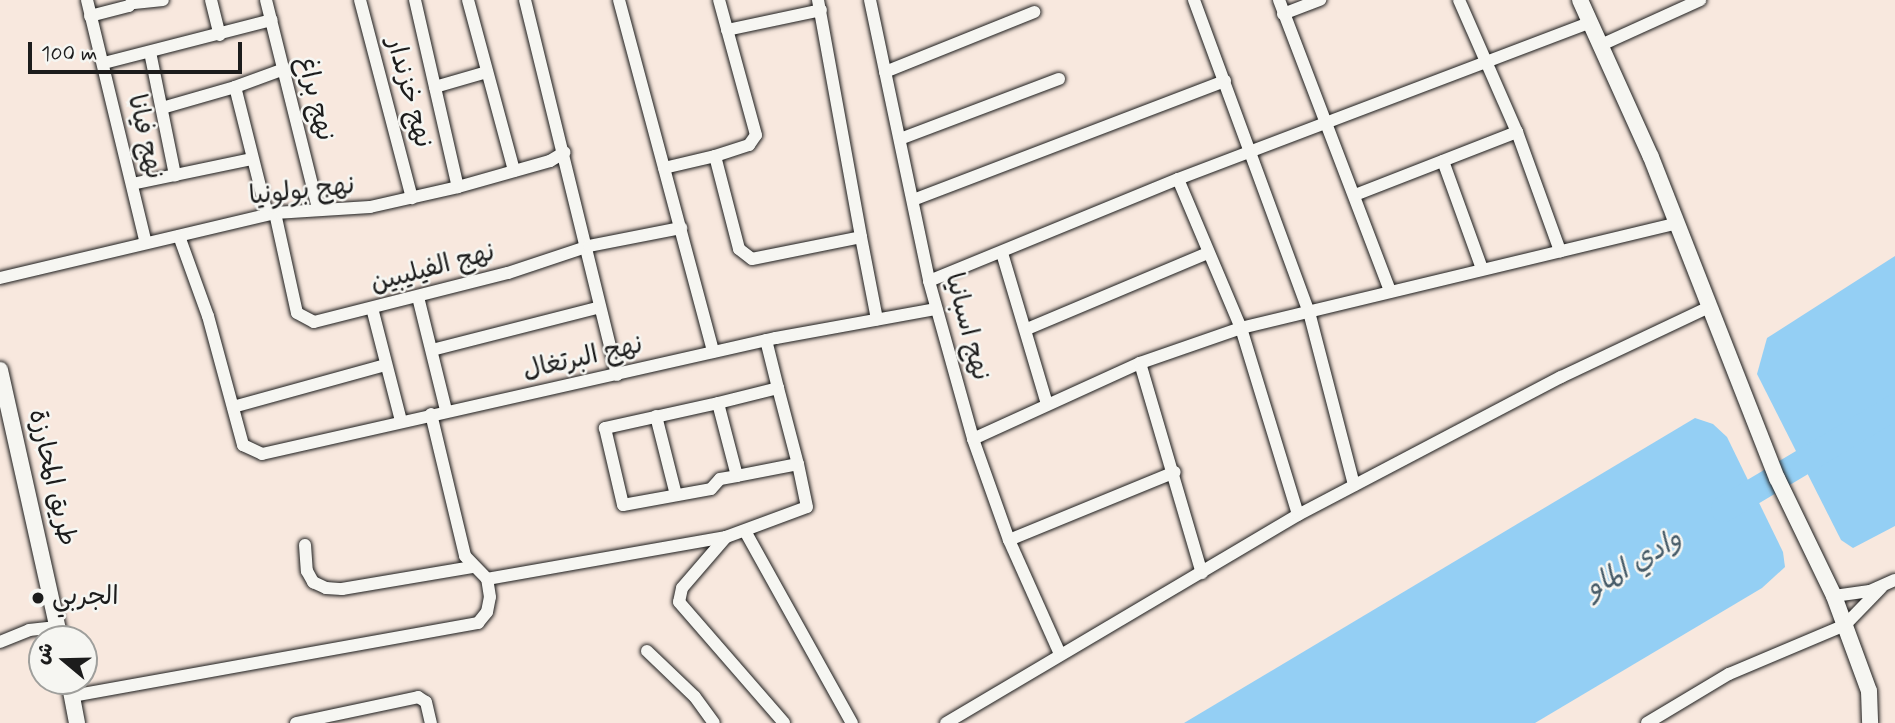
<!DOCTYPE html>
<meta charset="utf-8">
<style>
body{margin:0}
#map{position:relative;width:1895px;height:723px;overflow:hidden;background:#f8e8de;font-family:Mynerve,"Playpen Sans Arabic",sans-serif}
div>[style]{position:absolute}
.water>*{inset:0;background:#94cff4}
.river>*{height:26px;margin:-13px;padding:0 13px;transform-origin:13px;border-radius:13px;background:#94cff4}
.roads{filter:drop-shadow(0 0 2px #1c1c1c) drop-shadow(0 0 2px #1c1c1c)}
.minor>*{height:12px;margin:-6px;padding:0 6px;transform-origin:6px;border-radius:6px;background:#f6f6f2}
.tertiary>*{height:16px;margin:-8px;padding:0 8px;transform-origin:8px;border-radius:8px;background:#f6f6f2}
.dots>*{width:19px;height:19px;translate:-50% -50%;box-sizing:border-box;border:4px solid #f6f6f2;border-radius:50%}
span{translate:-50% -50%;white-space:nowrap;text-align:center;line-height:1.15;-webkit-text-stroke:5px #f6f6f2;paint-order:stroke}
.street-label{font-size:26px;color:#1c1c1c}
.poi-label{font-size:26px;color:#1c1c1c}
.left{translate:0 -50%;text-align:left}
.water-label{font-size:28px;color:#465b68;font-style:italic}
.north{position:absolute;left:28px;top:625px;width:70px;height:70px;box-sizing:border-box;background:#f6f6f2;border:2px solid #9f9f9c;border-radius:50%;rotate:289deg;font-size:19px;font-weight:700;line-height:28px;text-align:center;color:#1c1c1c}
.north::after{content:'';display:block;margin:auto;width:24px;height:32px;background:#1c1c1c;clip-path:polygon(50% 0,100% 100%,50% 72%,0 100%)}
.scale{position:absolute;left:28px;top:42px;width:214px;height:32px;box-sizing:border-box;border:4px solid #1c1c1c;border-top:0;padding-left:9px;font-size:21px;line-height:24px;white-space:nowrap;color:#1c1c1c;-webkit-text-stroke:5px #f6f6f2;paint-order:stroke}
</style>
<div id="map">
<div class="water">
<div style="clip-path:polygon(1895px 256px,1895px 526px,1853px 548px,1841px 540px,1757px 374px,1767px 338px)"></div>
<div style="clip-path:polygon(1695px 418px,1713px 424px,1727px 437px,1783px 552px,1785px 567px,1762px 588px,1535px 723px,1184px 723px)"></div>
</div>
<div class="river">
<div style="left:1724px;top:509px;width:199px;rotate:-30.8deg"></div>
</div>
<div class="roads">
<div class="minor">
<div style="left:87px;top:0;width:250px;rotate:76.4deg"></div>
<div style="left:211px;top:0;width:36px;rotate:76deg"></div>
<div style="left:266px;top:0;width:215px;rotate:76deg"></div>
<div style="left:360px;top:0;width:205px;rotate:75.3deg"></div>
<div style="left:415px;top:0;width:192px;rotate:77.1deg"></div>
<div style="left:468px;top:0;width:177px;rotate:74.9deg"></div>
<div style="left:525px;top:0;width:386px;rotate:76.2deg"></div>
<div style="left:619px;top:0;width:364px;rotate:75deg"></div>
<div style="left:818px;top:0;width:241px;rotate:79.7deg"></div>
<div style="left:870px;top:0;width:287px;rotate:78.1deg"></div>
<div style="left:929px;top:281px;width:164px;rotate:74.4deg"></div>
<div style="left:973px;top:439px;width:107px;rotate:70.4deg"></div>
<div style="left:1009px;top:540px;width:123px;rotate:65.9deg"></div>
<div style="left:1194px;top:0;width:333px;rotate:69.8deg"></div>
<div style="left:1309px;top:312px;width:179px;rotate:75.4deg"></div>
<div style="left:1279px;top:0;width:311px;rotate:69.1deg"></div>
<div style="left:1459px;top:0;width:144px;rotate:66.3deg"></div>
<div style="left:1517px;top:132px;width:127px;rotate:70.1deg"></div>
<div style="left:134px;top:3px;width:29px;rotate:-6deg"></div>
<div style="left:1283px;top:14px;width:40px;rotate:-21deg"></div>
<div style="left:90px;top:16px;width:40px;rotate:-14.4deg"></div>
<div style="left:129px;top:6px;width:8px;rotate:-50deg"></div>
<div style="left:727px;top:30px;width:96px;rotate:-12deg"></div>
<div style="left:1601px;top:45px;width:109px;rotate:-24.4deg"></div>
<div style="left:150px;top:52px;width:126px;rotate:78.5deg"></div>
<div style="left:104px;top:63px;width:173px;rotate:-14.4deg"></div>
<div style="left:885px;top:72px;width:161px;rotate:-21.9deg"></div>
<div style="left:435px;top:87px;width:54px;rotate:-16.1deg"></div>
<div style="left:162px;top:108px;width:76px;rotate:-16deg"></div>
<div style="left:900px;top:139px;width:170px;rotate:-20.7deg"></div>
<div style="left:715px;top:156px;width:36px;rotate:-18deg"></div>
<div style="left:749px;top:145px;width:12px;rotate:-55deg"></div>
<div style="left:756px;top:135px;width:140px;rotate:-105.3deg"></div>
<div style="left:1443px;top:161px;width:115px;rotate:70.1deg"></div>
<div style="left:664px;top:168px;width:52px;rotate:-13.2deg"></div>
<div style="left:715px;top:156px;width:96px;rotate:75.5deg"></div>
<div style="left:739px;top:249px;width:16px;rotate:38deg"></div>
<div style="left:752px;top:259px;width:111px;rotate:-11.4deg"></div>
<div style="left:861px;top:237px;width:84px;rotate:79deg"></div>
<div style="left:1178px;top:179px;width:162px;rotate:67.1deg"></div>
<div style="left:1241px;top:328px;width:195px;rotate:73deg"></div>
<div style="left:132px;top:184px;width:123px;rotate:-11.8deg"></div>
<div style="left:1355px;top:195px;width:174px;rotate:-21.3deg"></div>
<div style="left:913px;top:200px;width:334px;rotate:-20.9deg"></div>
<div style="left:275px;top:213px;width:102px;rotate:77.6deg"></div>
<div style="left:297px;top:313px;width:19px;rotate:28deg"></div>
<div style="left:314px;top:322px;width:200px;rotate:-14.2deg"></div>
<div style="left:508px;top:273px;width:85px;rotate:-18.4deg"></div>
<div style="left:589px;top:246px;width:94px;rotate:-11.1deg"></div>
<div style="left:267px;top:214px;width:131px;rotate:-104.1deg"></div>
<div style="left:235px;top:87px;width:52px;rotate:-20.2deg"></div>
<div style="left:179px;top:236px;width:85px;rotate:70.1deg"></div>
<div style="left:208px;top:316px;width:134px;rotate:74.8deg"></div>
<div style="left:243px;top:445px;width:21px;rotate:25deg"></div>
<div style="left:262px;top:454px;width:527px;rotate:-12.72deg"></div>
<div style="left:776px;top:338px;width:163px;rotate:-10.3deg"></div>
<div style="left:1002px;top:253px;width:158px;rotate:73.4deg"></div>
<div style="left:0;top:278px;width:283px;rotate:-13.3deg"></div>
<div style="left:275px;top:213px;width:95px;rotate:-3.6deg"></div>
<div style="left:370px;top:207px;width:90px;rotate:-12.8deg"></div>
<div style="left:458px;top:187px;width:96px;rotate:-15.8deg"></div>
<div style="left:550px;top:161px;width:17px;rotate:-31deg"></div>
<div style="left:929px;top:281px;width:269px;rotate:-22.3deg"></div>
<div style="left:1178px;top:179px;width:440px;rotate:-20.8deg"></div>
<div style="left:418px;top:297px;width:116px;rotate:76.1deg"></div>
<div style="left:372px;top:308px;width:117px;rotate:75.6deg"></div>
<div style="left:1027px;top:329px;width:196px;rotate:-22.8deg"></div>
<div style="left:766px;top:340px;width:49px;rotate:76deg"></div>
<div style="left:432px;top:350px;width:170px;rotate:-14.3deg"></div>
<div style="left:1140px;top:363px;width:219px;rotate:73.6deg"></div>
<div style="left:718px;top:403px;width:116px;rotate:167.5deg"></div>
<div style="left:605px;top:428px;width:79px;rotate:76.8deg"></div>
<div style="left:623px;top:505px;width:89px;rotate:-10.3deg"></div>
<div style="left:711px;top:489px;width:13px;rotate:-48deg"></div>
<div style="left:720px;top:479px;width:17px;rotate:-10deg"></div>
<div style="left:233px;top:407px;width:158px;rotate:-15.4deg"></div>
<div style="left:431px;top:414px;width:146px;rotate:76.5deg"></div>
<div style="left:465px;top:556px;width:32px;rotate:46deg"></div>
<div style="left:487px;top:579px;width:243px;rotate:-10deg"></div>
<div style="left:726px;top:537px;width:86px;rotate:-20.3deg"></div>
<div style="left:807px;top:507px;width:44px;rotate:-101.8deg"></div>
<div style="left:798px;top:464px;width:62px;rotate:168.9deg"></div>
<div style="left:737px;top:476px;width:75px;rotate:-104.6deg"></div>
<div style="left:718px;top:403px;width:62px;rotate:-14deg"></div>
<div style="left:778px;top:388px;width:79px;rotate:75.3deg"></div>
<div style="left:656px;top:416px;width:81px;rotate:75.8deg"></div>
<div style="left:973px;top:439px;width:183px;rotate:-24.5deg"></div>
<div style="left:1140px;top:363px;width:107px;rotate:-19.1deg"></div>
<div style="left:1241px;top:328px;width:448px;rotate:-13.5deg"></div>
<div style="left:745px;top:531px;width:220px;rotate:60.9deg"></div>
<div style="left:726px;top:537px;width:67px;rotate:130.8deg"></div>
<div style="left:682px;top:588px;width:14px;rotate:102deg"></div>
<div style="left:679px;top:602px;width:160px;rotate:49deg"></div>
<div style="left:1009px;top:540px;width:179px;rotate:-22.3deg"></div>
<div style="left:305px;top:545px;width:26px;rotate:86deg"></div>
<div style="left:307px;top:571px;width:13px;rotate:61deg"></div>
<div style="left:313px;top:582px;width:14px;rotate:25deg"></div>
<div style="left:326px;top:588px;width:16px;rotate:4deg"></div>
<div style="left:342px;top:589px;width:132px;rotate:-9.6deg"></div>
<div style="left:1834px;top:596px;width:36px;rotate:-8deg"></div>
<div style="left:1870px;top:591px;width:27px;rotate:-24deg"></div>
<div style="left:0;top:642px;width:31px;rotate:-22deg"></div>
<div style="left:29px;top:630px;width:28px;rotate:-6deg"></div>
<div style="left:647px;top:651px;width:66px;rotate:43.8deg"></div>
<div style="left:695px;top:697px;width:32px;rotate:54deg"></div>
<div style="left:72px;top:696px;width:413px;rotate:-10.2deg"></div>
<div style="left:478px;top:623px;width:14px;rotate:-51deg"></div>
<div style="left:487px;top:612px;width:15px;rotate:-79deg"></div>
<div style="left:490px;top:597px;width:18px;rotate:-99deg"></div>
<div style="left:296px;top:723px;width:125px;rotate:-12deg"></div>
<div style="left:418px;top:697px;width:9px;rotate:32deg"></div>
<div style="left:426px;top:702px;width:22px;rotate:77deg"></div>
<div style="left:946px;top:723px;width:409px;rotate:-30.6deg"></div>
<div style="left:1298px;top:515px;width:297px;rotate:-27.7deg"></div>
<div style="left:1561px;top:377px;width:164px;rotate:-25.3deg"></div>
<div style="left:1647px;top:723px;width:96px;rotate:-30.9deg"></div>
<div style="left:1729px;top:674px;width:126px;rotate:-22.9deg"></div>
<div style="left:1845px;top:625px;width:52px;rotate:-45.8deg"></div>
</div>
<div class="tertiary">
<div style="left:1580px;top:0;width:172px;rotate:65.7deg"></div>
<div style="left:1651px;top:157px;width:345px;rotate:68.6deg"></div>
<div style="left:1777px;top:478px;width:131px;rotate:64.2deg"></div>
<div style="left:1834px;top:596px;width:101px;rotate:69.8deg"></div>
<div style="left:1869px;top:691px;width:32px;rotate:88deg"></div>
<div style="left:0;top:370px;width:276px;rotate:77.4deg"></div>
<div style="left:69px;top:681px;width:43px;rotate:79.2deg"></div>
</div>
</div>
<div class="dots">
<div style="left:38px;top:598px;background:#1c1c1c"></div>
</div>
<div class="street-label">
<span style="left:408px;top:93px;rotate:75deg">نهج خزندار</span>
<span style="left:314px;top:99px;rotate:76deg">نهج براغ</span>
<span style="left:144px;top:137px;rotate:77deg">نهج فيانا</span>
<span style="left:302px;top:192px;rotate:-6deg">نهج بولونيا</span>
<span style="left:433px;top:269px;rotate:-15deg">نهج الفيليبين</span>
<span style="left:966px;top:327px;rotate:75deg">نهج اسبانيا</span>
<span style="left:583px;top:359px;rotate:-13deg">نهج البرتغال</span>
<span style="left:51px;top:478px;rotate:77deg">طريق المحارزة</span>
</div>
<div class="poi-label">
<span class="left" style="left:52px;top:598px">الجربي</span>
</div>
<div class="water-label">
<span style="left:1634px;top:565px;rotate:-31deg">وادي الماو</span>
</div>
<div class="north">ش</div>
<div class="scale">100 m</div>
</div>
